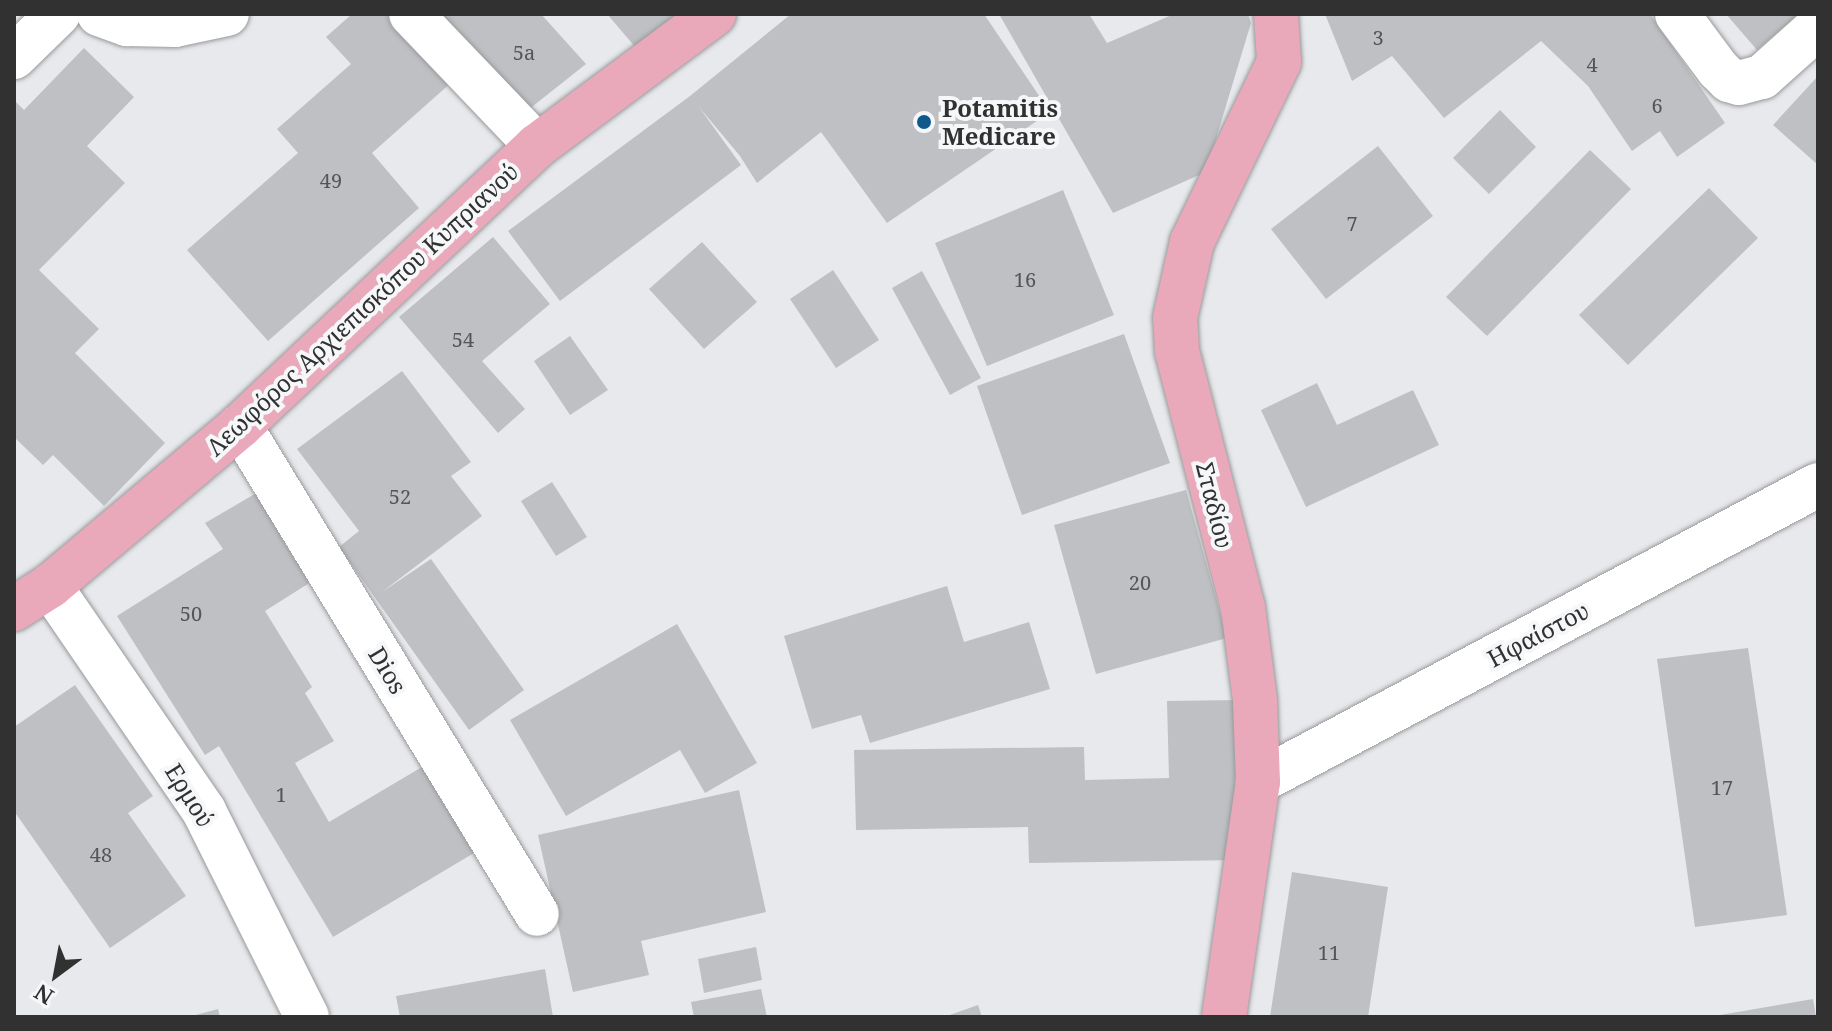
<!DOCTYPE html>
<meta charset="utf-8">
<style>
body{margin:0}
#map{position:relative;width:1832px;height:1031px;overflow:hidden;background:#e8e9ec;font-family:"Noto Serif",serif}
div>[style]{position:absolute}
.building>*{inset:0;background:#bfc0c3}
.roads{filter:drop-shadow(0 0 2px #98999b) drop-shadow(0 0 2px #98999b)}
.minor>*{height:44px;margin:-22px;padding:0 22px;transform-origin:22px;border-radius:22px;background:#fff}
.major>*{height:44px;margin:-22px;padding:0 22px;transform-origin:22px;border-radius:22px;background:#e9a9bb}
.dots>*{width:22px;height:22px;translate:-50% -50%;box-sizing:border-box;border:4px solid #f5f7f9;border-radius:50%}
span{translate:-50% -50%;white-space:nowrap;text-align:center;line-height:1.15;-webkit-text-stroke:8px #f5f7f9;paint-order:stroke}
.number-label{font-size:20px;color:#545556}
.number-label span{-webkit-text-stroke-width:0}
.poi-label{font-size:24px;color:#313132;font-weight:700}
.left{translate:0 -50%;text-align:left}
.street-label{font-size:24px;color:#313132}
.frame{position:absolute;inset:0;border:16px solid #313132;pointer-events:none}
.north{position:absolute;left:16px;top:935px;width:80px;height:80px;-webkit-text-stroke:6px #f5f7f9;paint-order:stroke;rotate:212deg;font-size:22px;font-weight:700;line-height:32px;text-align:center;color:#313132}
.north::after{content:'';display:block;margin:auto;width:28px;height:36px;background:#313132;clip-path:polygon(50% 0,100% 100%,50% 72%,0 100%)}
</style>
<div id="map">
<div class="building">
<div style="clip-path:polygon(352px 14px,394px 14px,453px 81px,372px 153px,419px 208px,268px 341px,187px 250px,298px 153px,277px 129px,351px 64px,326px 37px)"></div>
<div style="clip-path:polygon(440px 14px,541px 14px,586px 64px,528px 110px)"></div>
<div style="clip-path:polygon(607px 14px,683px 14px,636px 48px)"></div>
<div style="clip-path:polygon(791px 14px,984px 14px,1050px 112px,887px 223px,821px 132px,757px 183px,740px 156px,699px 107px,741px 165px,560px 301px,508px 231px,690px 96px)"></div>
<div style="clip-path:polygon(999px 14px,1089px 14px,1107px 43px,1174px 14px,1248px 14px,1251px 23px,1206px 172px,1113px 213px)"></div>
<div style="clip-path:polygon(1325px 14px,1650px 14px,1725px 123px,1677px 157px,1660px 131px,1632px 151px,1588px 86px,1541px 41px,1444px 118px,1392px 56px,1352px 81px)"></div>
<div style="clip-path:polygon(1726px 14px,1799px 14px,1757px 50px)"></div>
<div style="clip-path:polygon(84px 48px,134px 97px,87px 146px,125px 183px,39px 270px,99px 329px,75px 353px,165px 443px,104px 506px,53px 455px,43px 465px,14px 437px,14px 100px,24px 110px)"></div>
<div style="clip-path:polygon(1818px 76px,1818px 165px,1773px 125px)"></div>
<div style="clip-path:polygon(1500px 110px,1536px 147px,1489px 194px,1453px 158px)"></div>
<div style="clip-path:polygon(1378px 146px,1433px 216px,1326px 299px,1271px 229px)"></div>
<div style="clip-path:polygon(1590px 150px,1631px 189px,1487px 336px,1446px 297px)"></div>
<div style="clip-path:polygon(1709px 188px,1758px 238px,1628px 365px,1579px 315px)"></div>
<div style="clip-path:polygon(1063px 190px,1114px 315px,987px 366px,935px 243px)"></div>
<div style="clip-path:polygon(493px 237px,550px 304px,482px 361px,525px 409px,498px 433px,399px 317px)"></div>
<div style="clip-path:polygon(702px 242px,757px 302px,704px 349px,649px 289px)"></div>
<div style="clip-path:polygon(833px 270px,879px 340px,836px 368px,790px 299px)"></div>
<div style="clip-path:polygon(922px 271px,981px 378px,950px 395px,892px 288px)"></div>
<div style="clip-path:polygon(1124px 334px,1170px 463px,1022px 515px,977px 386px)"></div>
<div style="clip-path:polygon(570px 336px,608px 390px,570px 415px,534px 361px)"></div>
<div style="clip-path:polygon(402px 371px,471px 462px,451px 476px,482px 516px,382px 592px,431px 559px,524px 690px,469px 730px,339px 547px,359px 531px,297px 449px)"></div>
<div style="clip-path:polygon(1317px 383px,1337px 425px,1413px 390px,1439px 445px,1306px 507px,1261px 410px)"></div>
<div style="clip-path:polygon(552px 482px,587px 537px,556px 556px,521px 501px)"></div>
<div style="clip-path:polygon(1186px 490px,1227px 638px,1096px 674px,1054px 525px)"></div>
<div style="clip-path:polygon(260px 491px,314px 580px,265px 611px,312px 687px,305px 693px,334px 741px,295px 763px,329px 822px,422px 767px,474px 853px,333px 937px,219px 746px,205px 755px,117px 616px,223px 549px,205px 523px)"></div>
<div style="clip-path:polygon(947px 586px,964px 642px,1029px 622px,1050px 689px,870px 743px,861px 715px,812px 729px,784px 636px)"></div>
<div style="clip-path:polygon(677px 624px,757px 763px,705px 793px,680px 750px,566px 816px,510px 720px)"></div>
<div style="clip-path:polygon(1748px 648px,1787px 915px,1695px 927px,1657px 659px)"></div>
<div style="clip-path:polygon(75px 685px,153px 796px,128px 813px,186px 896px,110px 948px,14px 811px,14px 727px)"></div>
<div style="clip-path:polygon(1239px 700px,1242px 860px,1029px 863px,1028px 827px,856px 830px,854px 750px,1084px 747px,1085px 780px,1169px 778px,1167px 701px)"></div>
<div style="clip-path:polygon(739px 790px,766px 912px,641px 941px,649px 975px,573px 992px,538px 835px)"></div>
<div style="clip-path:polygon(1292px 872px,1388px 887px,1368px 1017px,1270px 1017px)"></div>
<div style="clip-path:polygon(756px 947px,762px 980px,704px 993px,698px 959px)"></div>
<div style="clip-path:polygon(545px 969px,553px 1017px,400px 1017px,396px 996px)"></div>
<div style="clip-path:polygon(761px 989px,767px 1017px,694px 1017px,691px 1002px)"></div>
<div style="clip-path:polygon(1813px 999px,1816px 1017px,1720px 1017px,1720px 1015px)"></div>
<div style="clip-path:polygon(978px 1005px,982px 1017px,944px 1017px)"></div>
<div style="clip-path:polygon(218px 1009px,220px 1017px,192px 1017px,192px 1016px)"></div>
</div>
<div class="roads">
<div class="minor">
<div style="left:99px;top:14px;width:30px;rotate:20deg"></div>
<div style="left:127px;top:24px;width:48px;rotate:1.2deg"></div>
<div style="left:175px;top:25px;width:53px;rotate:-11.9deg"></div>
<div style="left:411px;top:14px;width:182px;rotate:46.3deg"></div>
<div style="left:1677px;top:14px;width:69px;rotate:53.3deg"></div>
<div style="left:1718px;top:69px;width:16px;rotate:45deg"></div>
<div style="left:1729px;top:80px;width:10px;rotate:17deg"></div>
<div style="left:1739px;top:83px;width:24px;rotate:-15deg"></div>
<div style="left:1762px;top:77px;width:75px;rotate:-41.8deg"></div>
<div style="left:14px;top:57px;width:62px;rotate:-44.3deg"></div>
<div style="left:240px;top:426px;width:571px;rotate:58.68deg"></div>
<div style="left:50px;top:586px;width:273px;rotate:55.6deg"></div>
<div style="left:204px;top:811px;width:230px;rotate:63.4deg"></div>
<div style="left:1258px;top:782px;width:634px;rotate:-27.94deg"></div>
</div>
<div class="major">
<div style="left:14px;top:609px;width:43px;rotate:-32.6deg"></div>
<div style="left:50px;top:586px;width:248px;rotate:-40.1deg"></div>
<div style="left:240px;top:426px;width:408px;rotate:-43.3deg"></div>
<div style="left:537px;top:146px;width:221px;rotate:-36.7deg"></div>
<div style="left:1224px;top:1017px;width:237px;rotate:-81.8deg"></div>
<div style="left:1258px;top:782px;width:82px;rotate:-92.1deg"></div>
<div style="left:1255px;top:700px;width:93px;rotate:-97.4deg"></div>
<div style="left:1243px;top:608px;width:265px;rotate:-104.4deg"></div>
<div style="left:1177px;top:351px;width:33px;rotate:-93deg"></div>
<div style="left:1175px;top:318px;width:78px;rotate:-77.4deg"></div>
<div style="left:1192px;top:242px;width:200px;rotate:-64.2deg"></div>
<div style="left:1279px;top:62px;width:48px;rotate:-93.6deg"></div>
</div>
</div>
<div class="dots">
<div style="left:924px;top:122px;background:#10598d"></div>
</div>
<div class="number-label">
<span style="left:1378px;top:37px">3</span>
<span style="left:524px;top:52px">5a</span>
<span style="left:1592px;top:64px">4</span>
<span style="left:1657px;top:105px">6</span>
<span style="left:331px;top:180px">49</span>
<span style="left:1352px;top:223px">7</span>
<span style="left:1025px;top:279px">16</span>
<span style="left:463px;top:339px">54</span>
<span style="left:400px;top:496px">52</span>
<span style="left:1140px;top:582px">20</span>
<span style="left:191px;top:613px">50</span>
<span style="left:1722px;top:787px">17</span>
<span style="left:281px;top:794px">1</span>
<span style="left:101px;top:854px">48</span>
<span style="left:1329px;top:952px">11</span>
</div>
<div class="poi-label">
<span class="left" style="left:942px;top:122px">Potamitis<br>Medicare</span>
</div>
<div class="street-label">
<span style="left:362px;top:309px;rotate:-43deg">Λεωφόρος Αρχιεπισκόπου Κυπριανού</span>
<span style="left:1215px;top:505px;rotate:76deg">Σταδίου</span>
<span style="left:1538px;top:634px;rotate:-28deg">Ηφαίστου</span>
<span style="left:388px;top:670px;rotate:59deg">Dios</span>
<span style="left:190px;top:795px;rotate:58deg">Ερμού</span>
</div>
<div class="frame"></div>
<div class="north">N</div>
</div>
